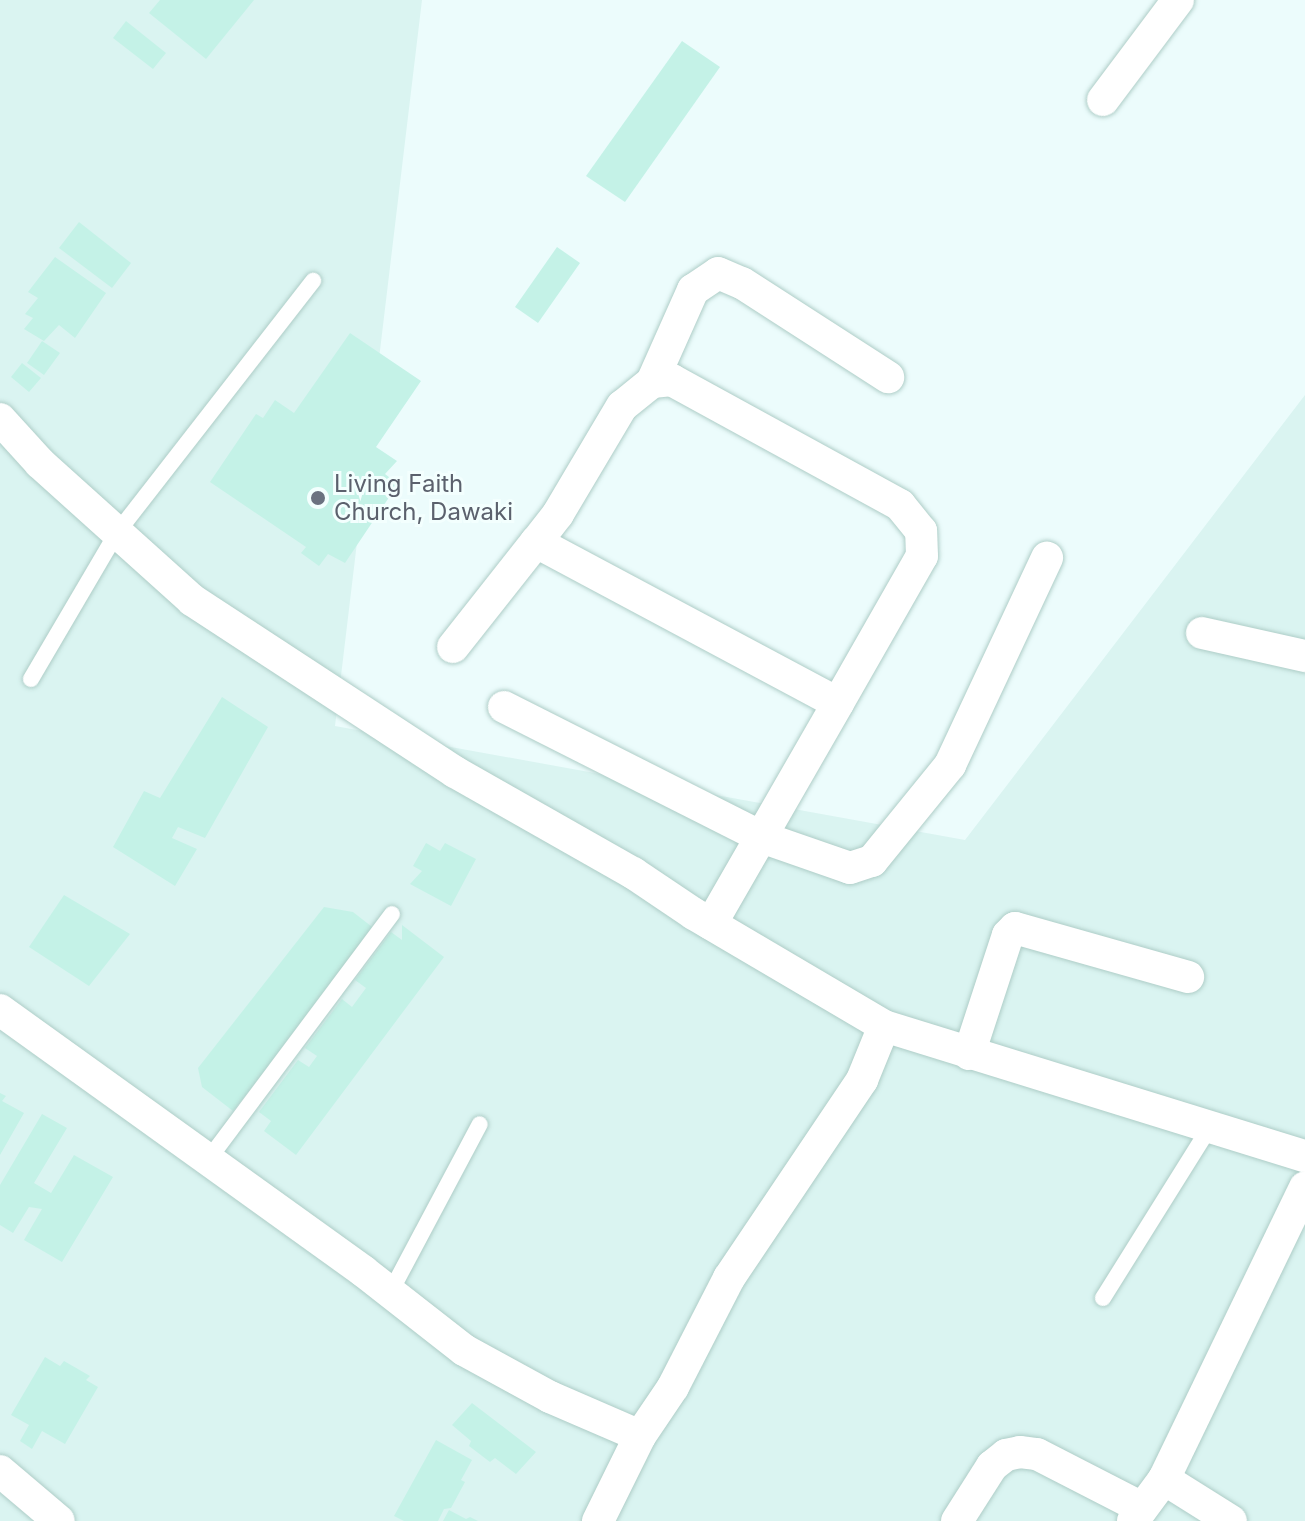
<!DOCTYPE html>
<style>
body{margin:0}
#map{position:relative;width:1305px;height:1521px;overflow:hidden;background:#ecfcfc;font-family:Inter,sans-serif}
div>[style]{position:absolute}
.residential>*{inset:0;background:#daf4f1}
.building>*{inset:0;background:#c4f2e7}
.roads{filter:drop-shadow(0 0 2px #aecdc7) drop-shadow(0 0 2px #aecdc7)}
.service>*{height:16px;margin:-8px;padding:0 8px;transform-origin:8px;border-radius:8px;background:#fff}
.minor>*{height:32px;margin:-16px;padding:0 16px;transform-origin:16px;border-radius:16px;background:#fff}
.dots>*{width:22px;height:22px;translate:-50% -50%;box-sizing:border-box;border:4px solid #f3fffe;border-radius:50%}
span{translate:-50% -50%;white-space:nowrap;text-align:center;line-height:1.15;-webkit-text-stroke:6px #f3fffe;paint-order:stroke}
.worship-label{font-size:24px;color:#5b616d}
.left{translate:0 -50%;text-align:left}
</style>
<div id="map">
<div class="residential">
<div style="clip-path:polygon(0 0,422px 0,335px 726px,965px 840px,1305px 395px,1305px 1521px,0 1521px)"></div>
</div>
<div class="building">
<div style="clip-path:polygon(160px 0,254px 0,206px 59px,149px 13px)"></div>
<div style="clip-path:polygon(126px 21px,166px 53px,153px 69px,113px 38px)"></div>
<div style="clip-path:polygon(682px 41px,720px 67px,625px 202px,586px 176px)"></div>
<div style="clip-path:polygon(79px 222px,131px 263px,112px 288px,59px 248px)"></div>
<div style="clip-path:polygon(557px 247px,580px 263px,538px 323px,515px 307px)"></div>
<div style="clip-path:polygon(55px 257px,106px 293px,75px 338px,59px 325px,44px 341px,24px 329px,33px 318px,25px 314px,38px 298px,28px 292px)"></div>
<div style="clip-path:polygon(350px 333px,421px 381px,376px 447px,397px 461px,385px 474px,398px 484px,345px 563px,328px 554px,319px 566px,301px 553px,306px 547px,210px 482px,256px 414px,263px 418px,275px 400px,294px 413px)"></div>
<div style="clip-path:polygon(42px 341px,60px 353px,44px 375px,27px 363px)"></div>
<div style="clip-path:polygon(22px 363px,41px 378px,29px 392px,11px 377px)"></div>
<div style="clip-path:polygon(222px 697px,268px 727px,205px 838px,178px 827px,172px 838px,197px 849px,175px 886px,113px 847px,144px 791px,160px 798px)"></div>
<div style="clip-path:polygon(426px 843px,440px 851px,445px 843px,476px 859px,451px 906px,410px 884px,422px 871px,413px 866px)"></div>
<div style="clip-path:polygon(64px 895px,130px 934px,89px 986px,29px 947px)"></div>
<div style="clip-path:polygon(324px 907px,353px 912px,376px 930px,233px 1111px,202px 1087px,198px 1068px)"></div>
<div style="clip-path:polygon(402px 925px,444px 957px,296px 1155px,264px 1131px,271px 1121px,259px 1112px,298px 1060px,309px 1067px,317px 1056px,305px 1048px,342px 999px,352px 1007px,366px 988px,355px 980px,391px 932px,402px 940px)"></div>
<div style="clip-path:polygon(0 1093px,6px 1096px,2px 1101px,24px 1113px,0 1155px)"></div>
<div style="clip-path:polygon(42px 1114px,67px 1128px,34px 1183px,51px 1193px,74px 1155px,113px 1177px,62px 1262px,24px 1240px,42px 1209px,29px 1207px,13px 1233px,0 1225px,0 1185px)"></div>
<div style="clip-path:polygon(45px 1357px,60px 1366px,64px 1361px,90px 1376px,86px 1380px,98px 1387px,65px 1444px,42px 1431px,32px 1449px,20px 1441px,29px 1425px,11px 1415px)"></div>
<div style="clip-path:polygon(472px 1403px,536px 1452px,516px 1474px,495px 1458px,490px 1462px,469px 1446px,471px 1441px,452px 1425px)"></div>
<div style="clip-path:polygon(436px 1440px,472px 1460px,461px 1480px,465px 1482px,451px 1508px,444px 1509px,438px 1521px,404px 1521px,394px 1516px)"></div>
<div style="clip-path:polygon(449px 1510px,466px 1519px,470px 1517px,478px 1521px,443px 1521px)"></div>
</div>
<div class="roads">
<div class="service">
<div style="left:31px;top:679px;width:168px;rotate:-59.6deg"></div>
<div style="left:116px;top:534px;width:321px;rotate:-52.1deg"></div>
<div style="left:208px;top:1160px;width:307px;rotate:-53.2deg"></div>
<div style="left:390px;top:1293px;width:191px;rotate:-62deg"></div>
<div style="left:1103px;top:1298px;width:202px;rotate:-58deg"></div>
</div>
<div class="minor">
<div style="left:1103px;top:100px;width:125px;rotate:-53.1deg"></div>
<div style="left:652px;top:382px;width:101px;rotate:-66deg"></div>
<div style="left:693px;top:290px;width:30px;rotate:-34deg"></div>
<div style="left:718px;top:273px;width:26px;rotate:23deg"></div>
<div style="left:742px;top:283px;width:174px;rotate:32.8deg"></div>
<div style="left:0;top:419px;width:59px;rotate:47.7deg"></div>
<div style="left:40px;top:463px;width:205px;rotate:42deg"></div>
<div style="left:192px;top:600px;width:314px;rotate:33.2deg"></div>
<div style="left:455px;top:772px;width:205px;rotate:29.6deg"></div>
<div style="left:633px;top:873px;width:73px;rotate:33.9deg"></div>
<div style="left:694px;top:914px;width:221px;rotate:30.5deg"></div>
<div style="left:884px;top:1026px;width:441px;rotate:17.2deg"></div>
<div style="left:1202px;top:633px;width:106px;rotate:12.6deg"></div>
<div style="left:453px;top:647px;width:134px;rotate:-51.7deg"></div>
<div style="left:504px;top:707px;width:288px;rotate:26.8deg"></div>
<div style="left:761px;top:837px;width:94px;rotate:19.2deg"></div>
<div style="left:850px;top:868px;width:23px;rotate:-18deg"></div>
<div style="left:872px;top:861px;width:124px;rotate:-50.9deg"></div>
<div style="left:950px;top:765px;width:229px;rotate:-64.9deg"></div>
<div style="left:711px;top:924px;width:255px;rotate:-60.1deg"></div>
<div style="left:838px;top:703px;width:169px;rotate:-60.3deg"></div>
<div style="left:922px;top:556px;width:25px;rotate:-92deg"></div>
<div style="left:921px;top:531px;width:33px;rotate:-129deg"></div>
<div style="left:900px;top:505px;width:260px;rotate:-151.3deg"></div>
<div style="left:672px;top:380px;width:20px;rotate:174deg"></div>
<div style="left:652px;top:382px;width:38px;rotate:141deg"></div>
<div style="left:622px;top:406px;width:126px;rotate:120.7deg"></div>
<div style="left:558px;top:514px;width:36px;rotate:128deg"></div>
<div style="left:536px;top:542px;width:342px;rotate:28.1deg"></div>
<div style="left:0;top:1010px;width:447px;rotate:35.7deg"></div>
<div style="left:363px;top:1271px;width:128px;rotate:38deg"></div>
<div style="left:464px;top:1350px;width:98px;rotate:28.7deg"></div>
<div style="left:550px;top:1397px;width:98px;rotate:23.4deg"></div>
<div style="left:969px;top:1054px;width:125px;rotate:-71.9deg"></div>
<div style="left:1008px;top:935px;width:10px;rotate:-45deg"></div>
<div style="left:1015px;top:928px;width:180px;rotate:15.8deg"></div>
<div style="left:0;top:1471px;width:77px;rotate:40.3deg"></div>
<div style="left:1164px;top:1479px;width:79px;rotate:32.1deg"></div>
<div style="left:598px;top:1521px;width:95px;rotate:-63.7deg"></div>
<div style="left:640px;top:1436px;width:59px;rotate:-56deg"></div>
<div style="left:673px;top:1387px;width:123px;rotate:-62.8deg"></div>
<div style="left:729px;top:1278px;width:239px;rotate:-56.1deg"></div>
<div style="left:862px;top:1080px;width:58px;rotate:-67.8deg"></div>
<div style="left:957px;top:1521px;width:65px;rotate:-57.5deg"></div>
<div style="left:992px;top:1466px;width:18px;rotate:-38deg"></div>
<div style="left:1006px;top:1455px;width:14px;rotate:-12deg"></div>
<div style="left:1020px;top:1452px;width:17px;rotate:7deg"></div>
<div style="left:1037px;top:1454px;width:116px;rotate:27.2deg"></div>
<div style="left:1133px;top:1521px;width:52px;rotate:-53.6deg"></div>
<div style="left:1164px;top:1479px;width:324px;rotate:-64.2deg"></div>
</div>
</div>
<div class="dots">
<div style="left:318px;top:498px;background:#6b7280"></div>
</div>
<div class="worship-label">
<span class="left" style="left:334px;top:498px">Living Faith<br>Church, Dawaki</span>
</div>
</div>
